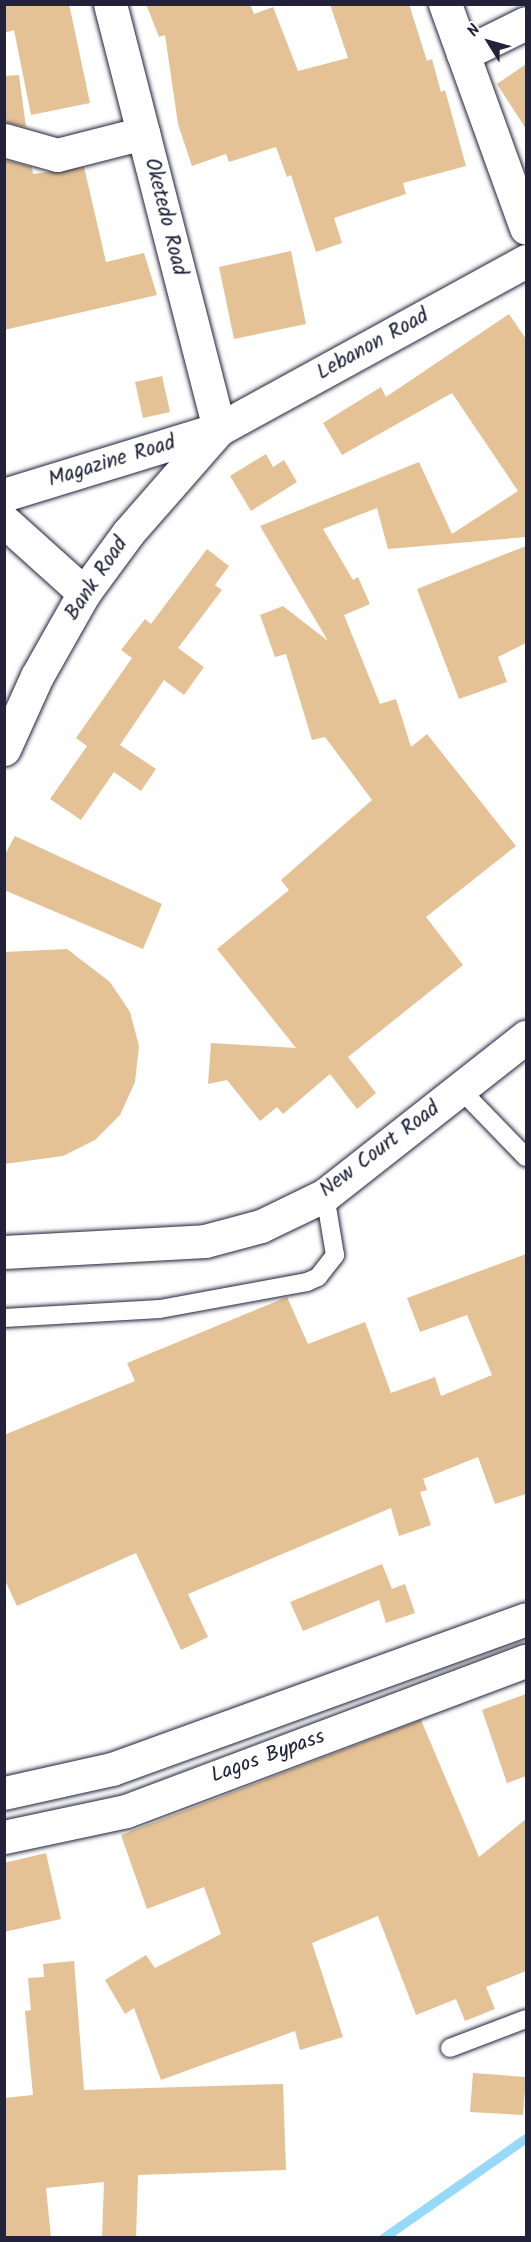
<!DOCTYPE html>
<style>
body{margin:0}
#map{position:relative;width:531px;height:2242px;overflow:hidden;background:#fff;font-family:Kalam,sans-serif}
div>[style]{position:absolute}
.stream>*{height:9px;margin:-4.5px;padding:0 4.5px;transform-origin:4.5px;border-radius:4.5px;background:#96d9f8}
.building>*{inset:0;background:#e4c296}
.roads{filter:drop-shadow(0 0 2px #22223b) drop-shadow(0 0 2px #22223b)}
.lane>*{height:18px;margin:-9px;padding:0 9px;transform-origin:9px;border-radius:9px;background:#fff}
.street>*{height:33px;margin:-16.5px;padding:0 16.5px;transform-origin:16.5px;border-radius:16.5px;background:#fff}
.secondary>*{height:33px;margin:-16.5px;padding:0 16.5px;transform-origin:16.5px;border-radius:16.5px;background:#fff}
span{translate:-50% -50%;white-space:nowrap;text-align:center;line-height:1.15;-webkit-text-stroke:5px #fff;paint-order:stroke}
.street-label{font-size:21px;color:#22223b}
.frame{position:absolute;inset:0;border:6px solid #22223b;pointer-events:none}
.north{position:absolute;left:459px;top:12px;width:60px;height:60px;-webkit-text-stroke:4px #fff;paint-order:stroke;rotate:307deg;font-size:16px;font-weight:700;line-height:24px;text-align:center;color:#22223b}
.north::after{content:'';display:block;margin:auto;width:21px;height:27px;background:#22223b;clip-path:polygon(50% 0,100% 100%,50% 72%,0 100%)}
</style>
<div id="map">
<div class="stream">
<div style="left:383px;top:2238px;width:174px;rotate:-35deg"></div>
</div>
<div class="building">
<div style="clip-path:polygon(4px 4px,69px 4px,90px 103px,31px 115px,14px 30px,4px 33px)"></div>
<div style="clip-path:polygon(146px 4px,250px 4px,254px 14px,273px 7px,298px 71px,348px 58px,330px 4px,409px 4px,427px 61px,432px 59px,441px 92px,445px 90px,466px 166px,403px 183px,406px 194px,334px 218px,342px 243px,316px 252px,291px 175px,287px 177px,276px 147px,229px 162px,226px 154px,192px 166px,178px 124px,165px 35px,159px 37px)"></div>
<div style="clip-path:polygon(526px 64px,526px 129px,497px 84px)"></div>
<div style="clip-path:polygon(19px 75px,26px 127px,4px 122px,4px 76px)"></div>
<div style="clip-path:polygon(4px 160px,32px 167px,33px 174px,84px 167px,106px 262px,144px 253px,157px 295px,4px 330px)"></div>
<div style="clip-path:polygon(291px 251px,306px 324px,234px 339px,219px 267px)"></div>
<div style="clip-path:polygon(509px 314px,526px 339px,526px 537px,388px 549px,377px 508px,323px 529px,353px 580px,358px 577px,370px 604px,344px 615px,380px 704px,396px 699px,411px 747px,427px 734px,516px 846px,426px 917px,463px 965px,348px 1057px,376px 1093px,357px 1109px,330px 1074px,283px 1114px,277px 1107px,260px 1121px,227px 1080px,208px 1084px,211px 1043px,296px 1048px,217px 949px,289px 890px,281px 880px,372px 800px,325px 737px,312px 740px,286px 654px,275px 657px,260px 615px,283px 606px,328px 641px,260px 526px,419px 462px,452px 534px,518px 491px,452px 393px,342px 455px,323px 423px,381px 387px,386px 397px)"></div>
<div style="clip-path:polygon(162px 376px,170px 412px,143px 418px,135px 382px)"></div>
<div style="clip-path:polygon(266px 454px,273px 467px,284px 460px,297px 482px,251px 511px,230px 476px)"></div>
<div style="clip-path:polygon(526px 546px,526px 643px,498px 657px,507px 682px,459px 699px,417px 589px)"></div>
<div style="clip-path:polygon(207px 549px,229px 566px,215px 585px,222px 590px,178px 648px,204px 667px,184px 695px,164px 680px,120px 745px,156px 769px,141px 791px,114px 772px,81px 820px,50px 799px,87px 746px,76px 738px,132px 658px,121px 650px,145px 619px,151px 624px)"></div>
<div style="clip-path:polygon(15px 836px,162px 904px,143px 949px,4px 890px,4px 856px)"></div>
<div style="clip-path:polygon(67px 949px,110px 982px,130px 1012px,139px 1046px,135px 1082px,120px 1115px,95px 1140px,63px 1156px,4px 1164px,4px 952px)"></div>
<div style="clip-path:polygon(526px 1254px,526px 1494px,495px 1504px,478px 1457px,423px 1479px,427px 1490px,420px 1492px,431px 1525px,399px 1536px,391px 1508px,188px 1594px,208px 1637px,181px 1650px,136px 1553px,17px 1606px,4px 1578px,4px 1435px,135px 1381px,127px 1363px,287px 1297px,308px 1344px,365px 1322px,391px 1393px,435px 1377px,441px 1396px,492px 1375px,467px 1315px,420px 1332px,407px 1298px)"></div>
<div style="clip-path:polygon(382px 1564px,392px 1589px,405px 1584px,415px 1613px,386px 1623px,379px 1600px,303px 1631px,290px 1602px)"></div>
<div style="clip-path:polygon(526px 1694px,526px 1776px,507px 1783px,482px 1710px)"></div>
<div style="clip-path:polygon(421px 1720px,479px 1857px,526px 1819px,526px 1971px,486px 1987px,495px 2009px,465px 2021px,456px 1999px,416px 2015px,378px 1916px,312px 1943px,343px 2037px,300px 2050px,295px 2031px,161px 2080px,134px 2008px,125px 2014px,105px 1980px,146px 1955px,155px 1968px,221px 1934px,204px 1887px,147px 1909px,121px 1835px)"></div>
<div style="clip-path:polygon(46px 1853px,61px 1919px,4px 1932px,4px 1863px)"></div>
<div style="clip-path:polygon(74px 1961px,84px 2090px,283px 2084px,286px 2170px,138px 2175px,136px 2238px,102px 2238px,104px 2182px,46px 2188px,51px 2238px,4px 2238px,4px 2098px,33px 2095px,25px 2011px,31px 2010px,28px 1978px,44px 1977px,43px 1964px)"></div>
<div style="clip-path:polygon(473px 2073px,526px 2077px,523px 2115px,470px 2112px)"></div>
</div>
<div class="roads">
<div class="lane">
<div style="left:460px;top:1089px;width:95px;rotate:45.9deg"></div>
<div style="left:4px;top:1318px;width:156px;rotate:-3.3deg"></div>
<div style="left:160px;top:1309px;width:149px;rotate:-10.4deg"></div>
<div style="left:307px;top:1282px;width:12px;rotate:-24deg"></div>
<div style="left:318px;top:1277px;width:28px;rotate:-52deg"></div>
<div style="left:335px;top:1255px;width:61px;rotate:-99.5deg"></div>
<div style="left:450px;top:2048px;width:81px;rotate:-20.9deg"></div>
</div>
<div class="street">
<div style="left:445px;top:4px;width:238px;rotate:70.1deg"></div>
<div style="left:463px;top:54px;width:70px;rotate:-26.2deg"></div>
<div style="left:4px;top:140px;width:55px;rotate:15.8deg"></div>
<div style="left:57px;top:155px;width:89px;rotate:-14.3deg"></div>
<div style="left:4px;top:749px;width:80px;rotate:-65.7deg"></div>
<div style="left:37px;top:676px;width:95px;rotate:-60.5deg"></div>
<div style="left:84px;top:593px;width:74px;rotate:-53.7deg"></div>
<div style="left:128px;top:533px;width:138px;rotate:-48.8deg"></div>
</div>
<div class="secondary">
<div style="left:110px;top:4px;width:439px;rotate:75.6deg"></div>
<div style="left:4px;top:495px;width:225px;rotate:-17.1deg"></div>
<div style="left:219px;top:429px;width:350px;rotate:-28.7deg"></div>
<div style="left:4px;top:521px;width:108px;rotate:42deg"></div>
<div style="left:4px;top:1252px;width:201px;rotate:-3.1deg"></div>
<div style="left:205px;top:1241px;width:58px;rotate:-15deg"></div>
<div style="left:261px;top:1226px;width:71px;rotate:-25.8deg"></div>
<div style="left:325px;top:1195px;width:256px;rotate:-38.2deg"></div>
<div style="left:4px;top:1793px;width:111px;rotate:-12.5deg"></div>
<div style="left:112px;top:1769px;width:440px;rotate:-19.9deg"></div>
<div style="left:4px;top:1837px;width:125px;rotate:-12deg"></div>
<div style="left:126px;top:1811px;width:427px;rotate:-20.6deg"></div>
</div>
</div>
<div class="street-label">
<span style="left:165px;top:217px;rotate:76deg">Oketedo Road</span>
<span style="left:373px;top:345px;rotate:-29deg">Lebanon Road</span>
<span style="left:112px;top:462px;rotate:-17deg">Magazine Road</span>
<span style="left:97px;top:579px;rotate:-56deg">Bank Road</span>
<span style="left:380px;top:1150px;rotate:-37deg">New Court Road</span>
<span style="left:268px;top:1757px;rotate:-20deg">Lagos Bypass</span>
</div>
<div class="frame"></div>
<div class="north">N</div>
</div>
